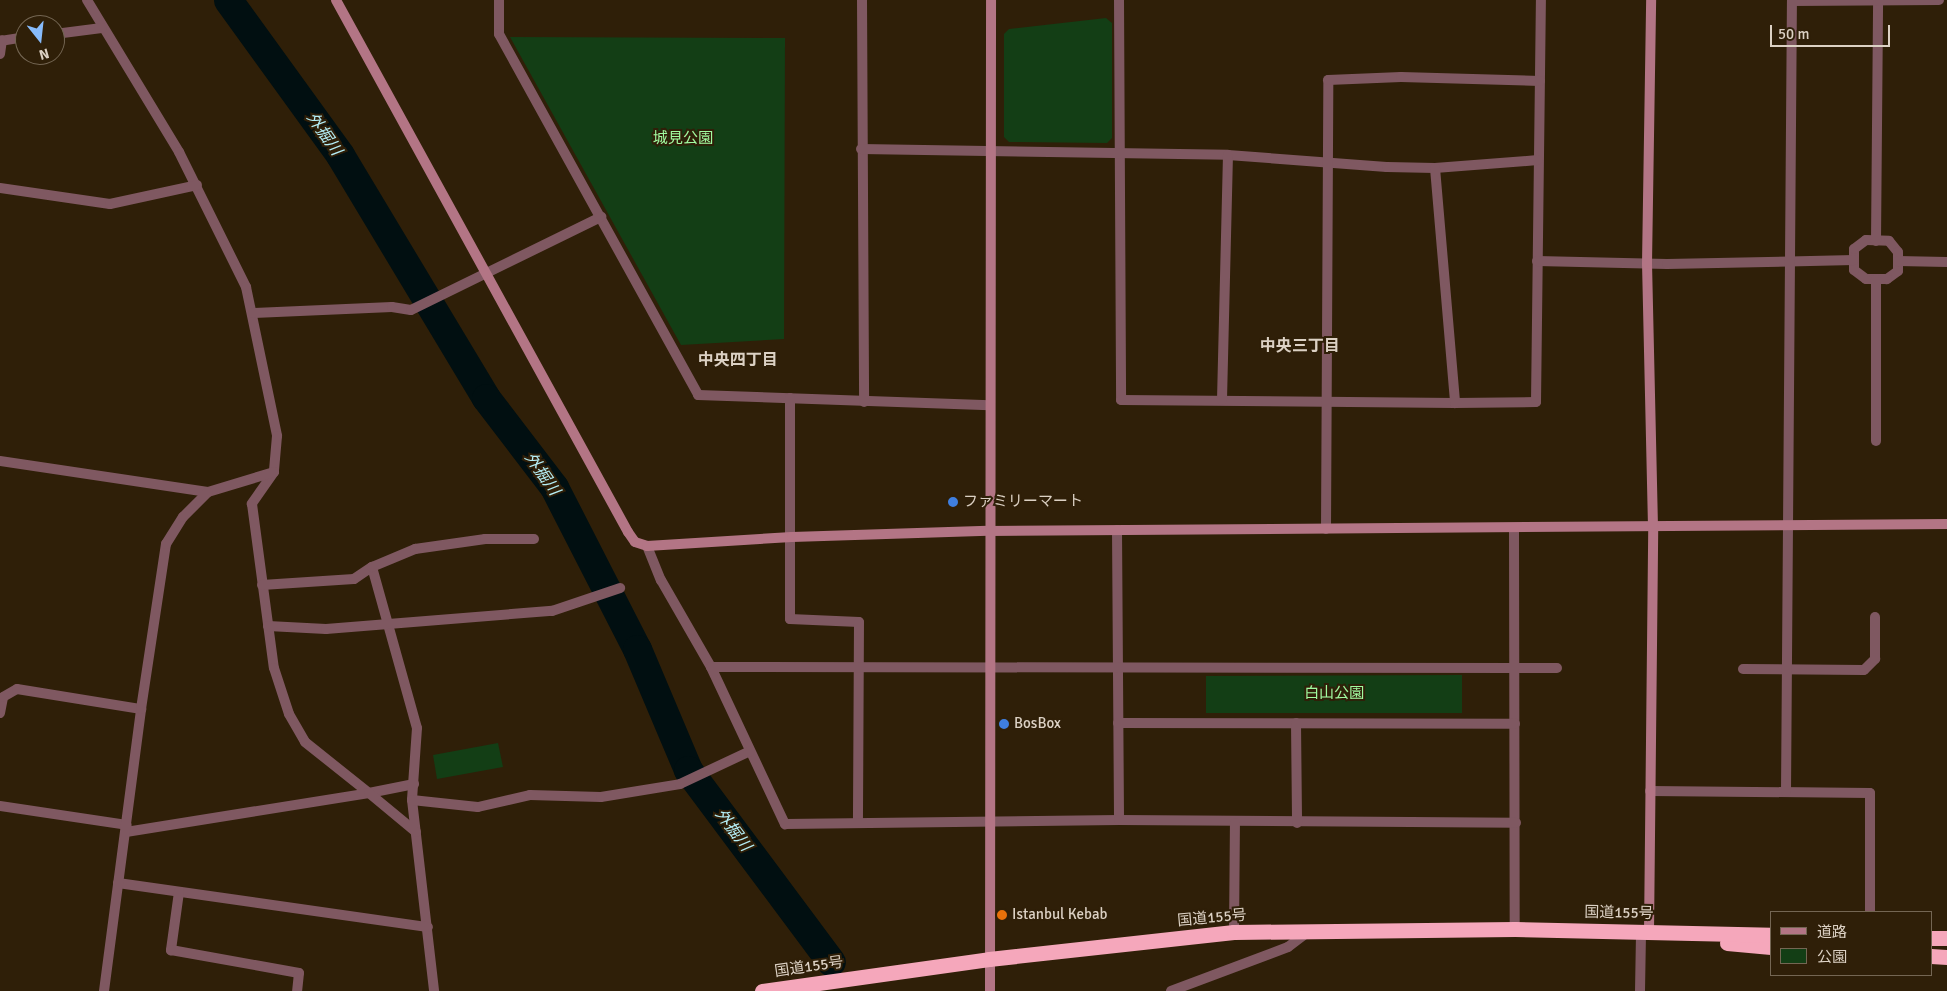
<!DOCTYPE html>
<meta charset="utf-8">
<style>
body{margin:0}
#map{position:relative;width:1947px;height:991px;overflow:hidden;background:#2f1f08;font-family:Signika,"Noto Sans JP",sans-serif}
div>[style]{position:absolute}
.green>*{inset:0;background:#133e15}
.river>*{height:29px;margin:-14.5px;padding:0 14.5px;transform-origin:14.5px;border-radius:14.5px;background:#010f11}
.street>*{height:10px;margin:-5px;padding:0 5px;transform-origin:5px;border-radius:5px;background:#7f5861}
.secondary>*{height:10px;margin:-5px;padding:0 5px;transform-origin:5px;border-radius:5px;background:#b37585}
.highway>*{height:15px;margin:-7.5px;padding:0 7.5px;transform-origin:7.5px;border-radius:7.5px;background:#f5a7bb}
.dots>*{width:14px;height:14px;translate:-50% -50%;box-sizing:border-box;border:2px solid #2f1f08;border-radius:50%}
span{translate:-50% -50%;white-space:nowrap;text-align:center;line-height:1.15;-webkit-text-stroke:4px #2f1f08;paint-order:stroke}
.park-label{font-size:15px;color:#a1fba0}
.poi-label{font-size:15px;color:#dcd1c4}
.left{translate:0 -50%;text-align:left}
.street-label{font-size:15px;color:#dcd1c4}
.water-label{font-size:16px;color:#b5eff7;font-style:italic}
.neighbourhood-label{font-size:16px;color:#dcd1c4;font-weight:700}
.legend{position:absolute;left:1770px;top:911px;width:162px;height:65px;box-sizing:border-box;background:#2f1f08;border:1px solid #746653;margin:0;padding:6px 9px;list-style:none;font-size:15px;color:#dcd1c4}
.legend li{display:flex;align-items:center;gap:10px;height:25px}
.legend b{width:25px;border:1px solid #746653}
.north{position:absolute;left:15px;top:15px;width:50px;height:50px;box-sizing:border-box;background:#2f1f08;border:1px solid #746653;border-radius:50%;rotate:164deg;font-size:14px;font-weight:700;line-height:20px;text-align:center;color:#dcd1c4}
.north::after{content:'';display:block;margin:auto;width:18px;height:22px;background:#87bbfb;clip-path:polygon(50% 0,100% 100%,50% 72%,0 100%)}
.scale{position:absolute;left:1770px;top:25px;width:120px;height:22px;box-sizing:border-box;border:2px solid #dcd1c4;border-top:0;padding-left:6px;font-size:15px;line-height:18px;white-space:nowrap;color:#dcd1c4;-webkit-text-stroke:4px #2f1f08;paint-order:stroke}
</style>
<div id="map">
<div class="green">
<div style="clip-path:polygon(1106px 18px,1112px 23px,1112px 138px,1107px 143px,1009px 142px,1004px 137px,1004px 34px,1009px 29px)"></div>
<div style="clip-path:polygon(510px 37px,785px 38px,784px 339px,681px 345px)"></div>
<div style="clip-path:polygon(1462px 675px,1462px 713px,1206px 713px,1206px 676px)"></div>
<div style="clip-path:polygon(498px 743px,503px 767px,437px 779px,433px 755px)"></div>
</div>
<div class="river">
<div style="left:228px;top:0;width:191px;rotate:54.1deg"></div>
<div style="left:340px;top:155px;width:283px;rotate:59deg"></div>
<div style="left:486px;top:398px;width:112px;rotate:52.6deg"></div>
<div style="left:554px;top:487px;width:182px;rotate:62.9deg"></div>
<div style="left:637px;top:649px;width:131px;rotate:67.1deg"></div>
<div style="left:688px;top:770px;width:239px;rotate:53.3deg"></div>
</div>
<div class="street">
<div style="left:87px;top:0;width:178px;rotate:58.8deg"></div>
<div style="left:179px;top:152px;width:151px;rotate:63.6deg"></div>
<div style="left:246px;top:287px;width:152px;rotate:78.2deg"></div>
<div style="left:277px;top:436px;width:36px;rotate:95deg"></div>
<div style="left:274px;top:472px;width:39px;rotate:125deg"></div>
<div style="left:252px;top:504px;width:165px;rotate:82.4deg"></div>
<div style="left:274px;top:668px;width:48px;rotate:71.9deg"></div>
<div style="left:289px;top:714px;width:32px;rotate:60deg"></div>
<div style="left:305px;top:742px;width:82px;rotate:38.6deg"></div>
<div style="left:369px;top:793px;width:46px;rotate:-11.3deg"></div>
<div style="left:499px;top:0;width:34px;rotate:90deg"></div>
<div style="left:499px;top:34px;width:412px;rotate:61.1deg"></div>
<div style="left:698px;top:395px;width:292px;rotate:2deg"></div>
<div style="left:862px;top:0;width:402px;rotate:89.7deg"></div>
<div style="left:1119px;top:0;width:400px;rotate:89.7deg"></div>
<div style="left:1121px;top:400px;width:334px;rotate:0.5deg"></div>
<div style="left:1455px;top:403px;width:81px;rotate:-0.7deg"></div>
<div style="left:1536px;top:402px;width:402px;rotate:-89.3deg"></div>
<div style="left:55px;top:34px;width:47px;rotate:-7.3deg"></div>
<div style="left:0;top:41px;width:25px;rotate:-9deg"></div>
<div style="left:0;top:54px;width:14px;rotate:-82deg"></div>
<div style="left:861px;top:149px;width:367px;rotate:0.9deg"></div>
<div style="left:1228px;top:155px;width:159px;rotate:4.3deg"></div>
<div style="left:1387px;top:167px;width:48px;rotate:1.2deg"></div>
<div style="left:1435px;top:168px;width:103px;rotate:-4.4deg"></div>
<div style="left:1435px;top:168px;width:236px;rotate:85.1deg"></div>
<div style="left:0;top:188px;width:111px;rotate:8.3deg"></div>
<div style="left:110px;top:204px;width:89px;rotate:-12.3deg"></div>
<div style="left:1866px;top:240px;width:23px;rotate:2deg"></div>
<div style="left:1889px;top:241px;width:14px;rotate:51deg"></div>
<div style="left:1898px;top:252px;width:19px;rotate:90deg"></div>
<div style="left:1898px;top:271px;width:14px;rotate:144deg"></div>
<div style="left:1887px;top:279px;width:21px;rotate:180deg"></div>
<div style="left:1866px;top:279px;width:15px;rotate:-143deg"></div>
<div style="left:1854px;top:270px;width:21px;rotate:-90deg"></div>
<div style="left:1854px;top:249px;width:15px;rotate:-37deg"></div>
<div style="left:1876px;top:241px;width:241px;rotate:-89.5deg"></div>
<div style="left:1537px;top:261px;width:130px;rotate:1.3deg"></div>
<div style="left:1667px;top:264px;width:187px;rotate:-1.2deg"></div>
<div style="left:1898px;top:261px;width:49px;rotate:1.2deg"></div>
<div style="left:1876px;top:279px;width:162px;rotate:90deg"></div>
<div style="left:253px;top:313px;width:139px;rotate:-2.5deg"></div>
<div style="left:392px;top:307px;width:19px;rotate:9deg"></div>
<div style="left:411px;top:310px;width:212px;rotate:-26.1deg"></div>
<div style="left:790px;top:398px;width:221px;rotate:90deg"></div>
<div style="left:790px;top:619px;width:69px;rotate:2.5deg"></div>
<div style="left:859px;top:622px;width:200px;rotate:90.3deg"></div>
<div style="left:1222px;top:400px;width:245px;rotate:-88.6deg"></div>
<div style="left:0;top:461px;width:210px;rotate:8.5deg"></div>
<div style="left:208px;top:492px;width:69px;rotate:-16.9deg"></div>
<div style="left:1514px;top:528px;width:401px;rotate:89.9deg"></div>
<div style="left:1326px;top:529px;width:449px;rotate:-89.7deg"></div>
<div style="left:1328px;top:80px;width:73px;rotate:-2.4deg"></div>
<div style="left:1401px;top:77px;width:139px;rotate:1.6deg"></div>
<div style="left:1117px;top:530px;width:290px;rotate:89.6deg"></div>
<div style="left:647px;top:546px;width:37px;rotate:68deg"></div>
<div style="left:661px;top:580px;width:100px;rotate:60.1deg"></div>
<div style="left:711px;top:667px;width:174px;rotate:64.8deg"></div>
<div style="left:785px;top:824px;width:334px;rotate:-0.7deg"></div>
<div style="left:1119px;top:820px;width:397px;rotate:0.4deg"></div>
<div style="left:372px;top:567px;width:167px;rotate:74.4deg"></div>
<div style="left:417px;top:728px;width:72px;rotate:94deg"></div>
<div style="left:412px;top:800px;width:192px;rotate:83.4deg"></div>
<div style="left:262px;top:585px;width:92px;rotate:-3.7deg"></div>
<div style="left:354px;top:579px;width:22px;rotate:-34deg"></div>
<div style="left:372px;top:567px;width:47px;rotate:-22.7deg"></div>
<div style="left:415px;top:549px;width:71px;rotate:-8.1deg"></div>
<div style="left:485px;top:539px;width:49px"></div>
<div style="left:268px;top:626px;width:58px;rotate:3deg"></div>
<div style="left:326px;top:629px;width:227px;rotate:-4.6deg"></div>
<div style="left:552px;top:611px;width:72px;rotate:-18.7deg"></div>
<div style="left:711px;top:667px;width:846px;rotate:0.07deg"></div>
<div style="left:1743px;top:669px;width:121px;rotate:0.5deg"></div>
<div style="left:1864px;top:670px;width:16px;rotate:-45deg"></div>
<div style="left:1875px;top:659px;width:42px;rotate:-90deg"></div>
<div style="left:0;top:713px;width:16px;rotate:-79deg"></div>
<div style="left:3px;top:697px;width:16px;rotate:-30deg"></div>
<div style="left:17px;top:689px;width:126px;rotate:9.2deg"></div>
<div style="left:1118px;top:723px;width:397px;rotate:0.1deg"></div>
<div style="left:1296px;top:723px;width:100px;rotate:89.4deg"></div>
<div style="left:1650px;top:791px;width:220px;rotate:0.5deg"></div>
<div style="left:1870px;top:793px;width:119px;rotate:90deg"></div>
<div style="left:1786px;top:792px;width:791px;rotate:-89.57deg"></div>
<div style="left:1792px;top:1px;width:147px;rotate:-0.4deg"></div>
<div style="left:412px;top:800px;width:66px;rotate:6.1deg"></div>
<div style="left:478px;top:807px;width:53px;rotate:-13deg"></div>
<div style="left:530px;top:795px;width:71px;rotate:1.6deg"></div>
<div style="left:601px;top:797px;width:80px;rotate:-9.3deg"></div>
<div style="left:680px;top:784px;width:77px;rotate:-25.2deg"></div>
<div style="left:0;top:806px;width:128px;rotate:8.5deg"></div>
<div style="left:126px;top:832px;width:246px;rotate:-9.1deg"></div>
<div style="left:369px;top:793px;width:61px;rotate:39.7deg"></div>
<div style="left:118px;top:883px;width:313px;rotate:8.1deg"></div>
<div style="left:179px;top:892px;width:59px;rotate:97.9deg"></div>
<div style="left:171px;top:950px;width:130px;rotate:10.2deg"></div>
<div style="left:299px;top:973px;width:18px;rotate:96deg"></div>
<div style="left:1234px;top:932px;width:109px;rotate:-89.5deg"></div>
<div style="left:104px;top:991px;width:284px;rotate:-82.5deg"></div>
<div style="left:141px;top:709px;width:167px;rotate:-81.4deg"></div>
<div style="left:166px;top:544px;width:32px;rotate:-58deg"></div>
<div style="left:183px;top:517px;width:35px;rotate:-45deg"></div>
<div style="left:1171px;top:991px;width:125px;rotate:-20.6deg"></div>
<div style="left:1288px;top:947px;width:26px;rotate:-37deg"></div>
<div style="left:1640px;top:991px;width:60px;rotate:-89deg"></div>
</div>
<div class="secondary">
<div style="left:336px;top:0;width:607px;rotate:61.24deg"></div>
<div style="left:628px;top:532px;width:12px;rotate:55deg"></div>
<div style="left:635px;top:542px;width:13px;rotate:18deg"></div>
<div style="left:647px;top:546px;width:145px;rotate:-3.6deg"></div>
<div style="left:792px;top:537px;width:196px;rotate:-1.8deg"></div>
<div style="left:988px;top:531px;width:959px;rotate:-0.42deg"></div>
<div style="left:1649px;top:932px;width:405px;rotate:-89.4deg"></div>
<div style="left:1653px;top:527px;width:263px;rotate:-91.3deg"></div>
<div style="left:1647px;top:264px;width:264px;rotate:-89.1deg"></div>
<div style="left:990px;top:991px;width:991px;rotate:-89.94deg"></div>
</div>
<div class="highway">
<div style="left:1931px;top:938px;width:16px"></div>
<div style="left:1727px;top:943px;width:44px;rotate:5.2deg"></div>
<div style="left:1931px;top:956px;width:16px;rotate:4deg"></div>
<div style="left:762px;top:991px;width:229px;rotate:-8deg"></div>
<div style="left:989px;top:959px;width:246px;rotate:-6.3deg"></div>
<div style="left:1234px;top:932px;width:281px;rotate:-0.6deg"></div>
<div style="left:1515px;top:929px;width:256px;rotate:1.3deg"></div>
</div>
<div class="dots">
<div style="left:953px;top:502px;background:#3f7fe0"></div>
<div style="left:1004px;top:724px;background:#3f7fe0"></div>
<div style="left:1002px;top:915px;background:#e8710a"></div>
</div>
<div class="park-label">
<span style="left:683px;top:139px">城見公園</span>
<span style="left:1334px;top:694px">白山公園</span>
</div>
<div class="poi-label">
<span class="left" style="left:963px;top:502px">ファミリーマート</span>
<span class="left" style="left:1014px;top:724px">BosBox</span>
<span class="left" style="left:1012px;top:915px">Istanbul Kebab</span>
</div>
<div class="street-label">
<span style="left:1619px;top:913px;rotate:1deg">国道155号</span>
<span style="left:1212px;top:918px;rotate:-5deg">国道155号</span>
<span style="left:809px;top:967px;rotate:-8deg">国道155号</span>
</div>
<div class="water-label">
<span style="left:324px;top:134px;rotate:55deg">外掘川</span>
<span style="left:542px;top:474px;rotate:55deg">外掘川</span>
<span style="left:733px;top:830px;rotate:53deg">外掘川</span>
</div>
<div class="neighbourhood-label">
<span style="left:1300px;top:346px">中央三丁目</span>
<span style="left:738px;top:360px">中央四丁目</span>
</div>
<ul class="legend">
<li><b style="height:6px;background:#b37585"></b>道路</li>
<li><b style="height:14px;background:#133e15"></b>公園</li>
</ul>
<div class="north">N</div>
<div class="scale">50 m</div>
</div>
